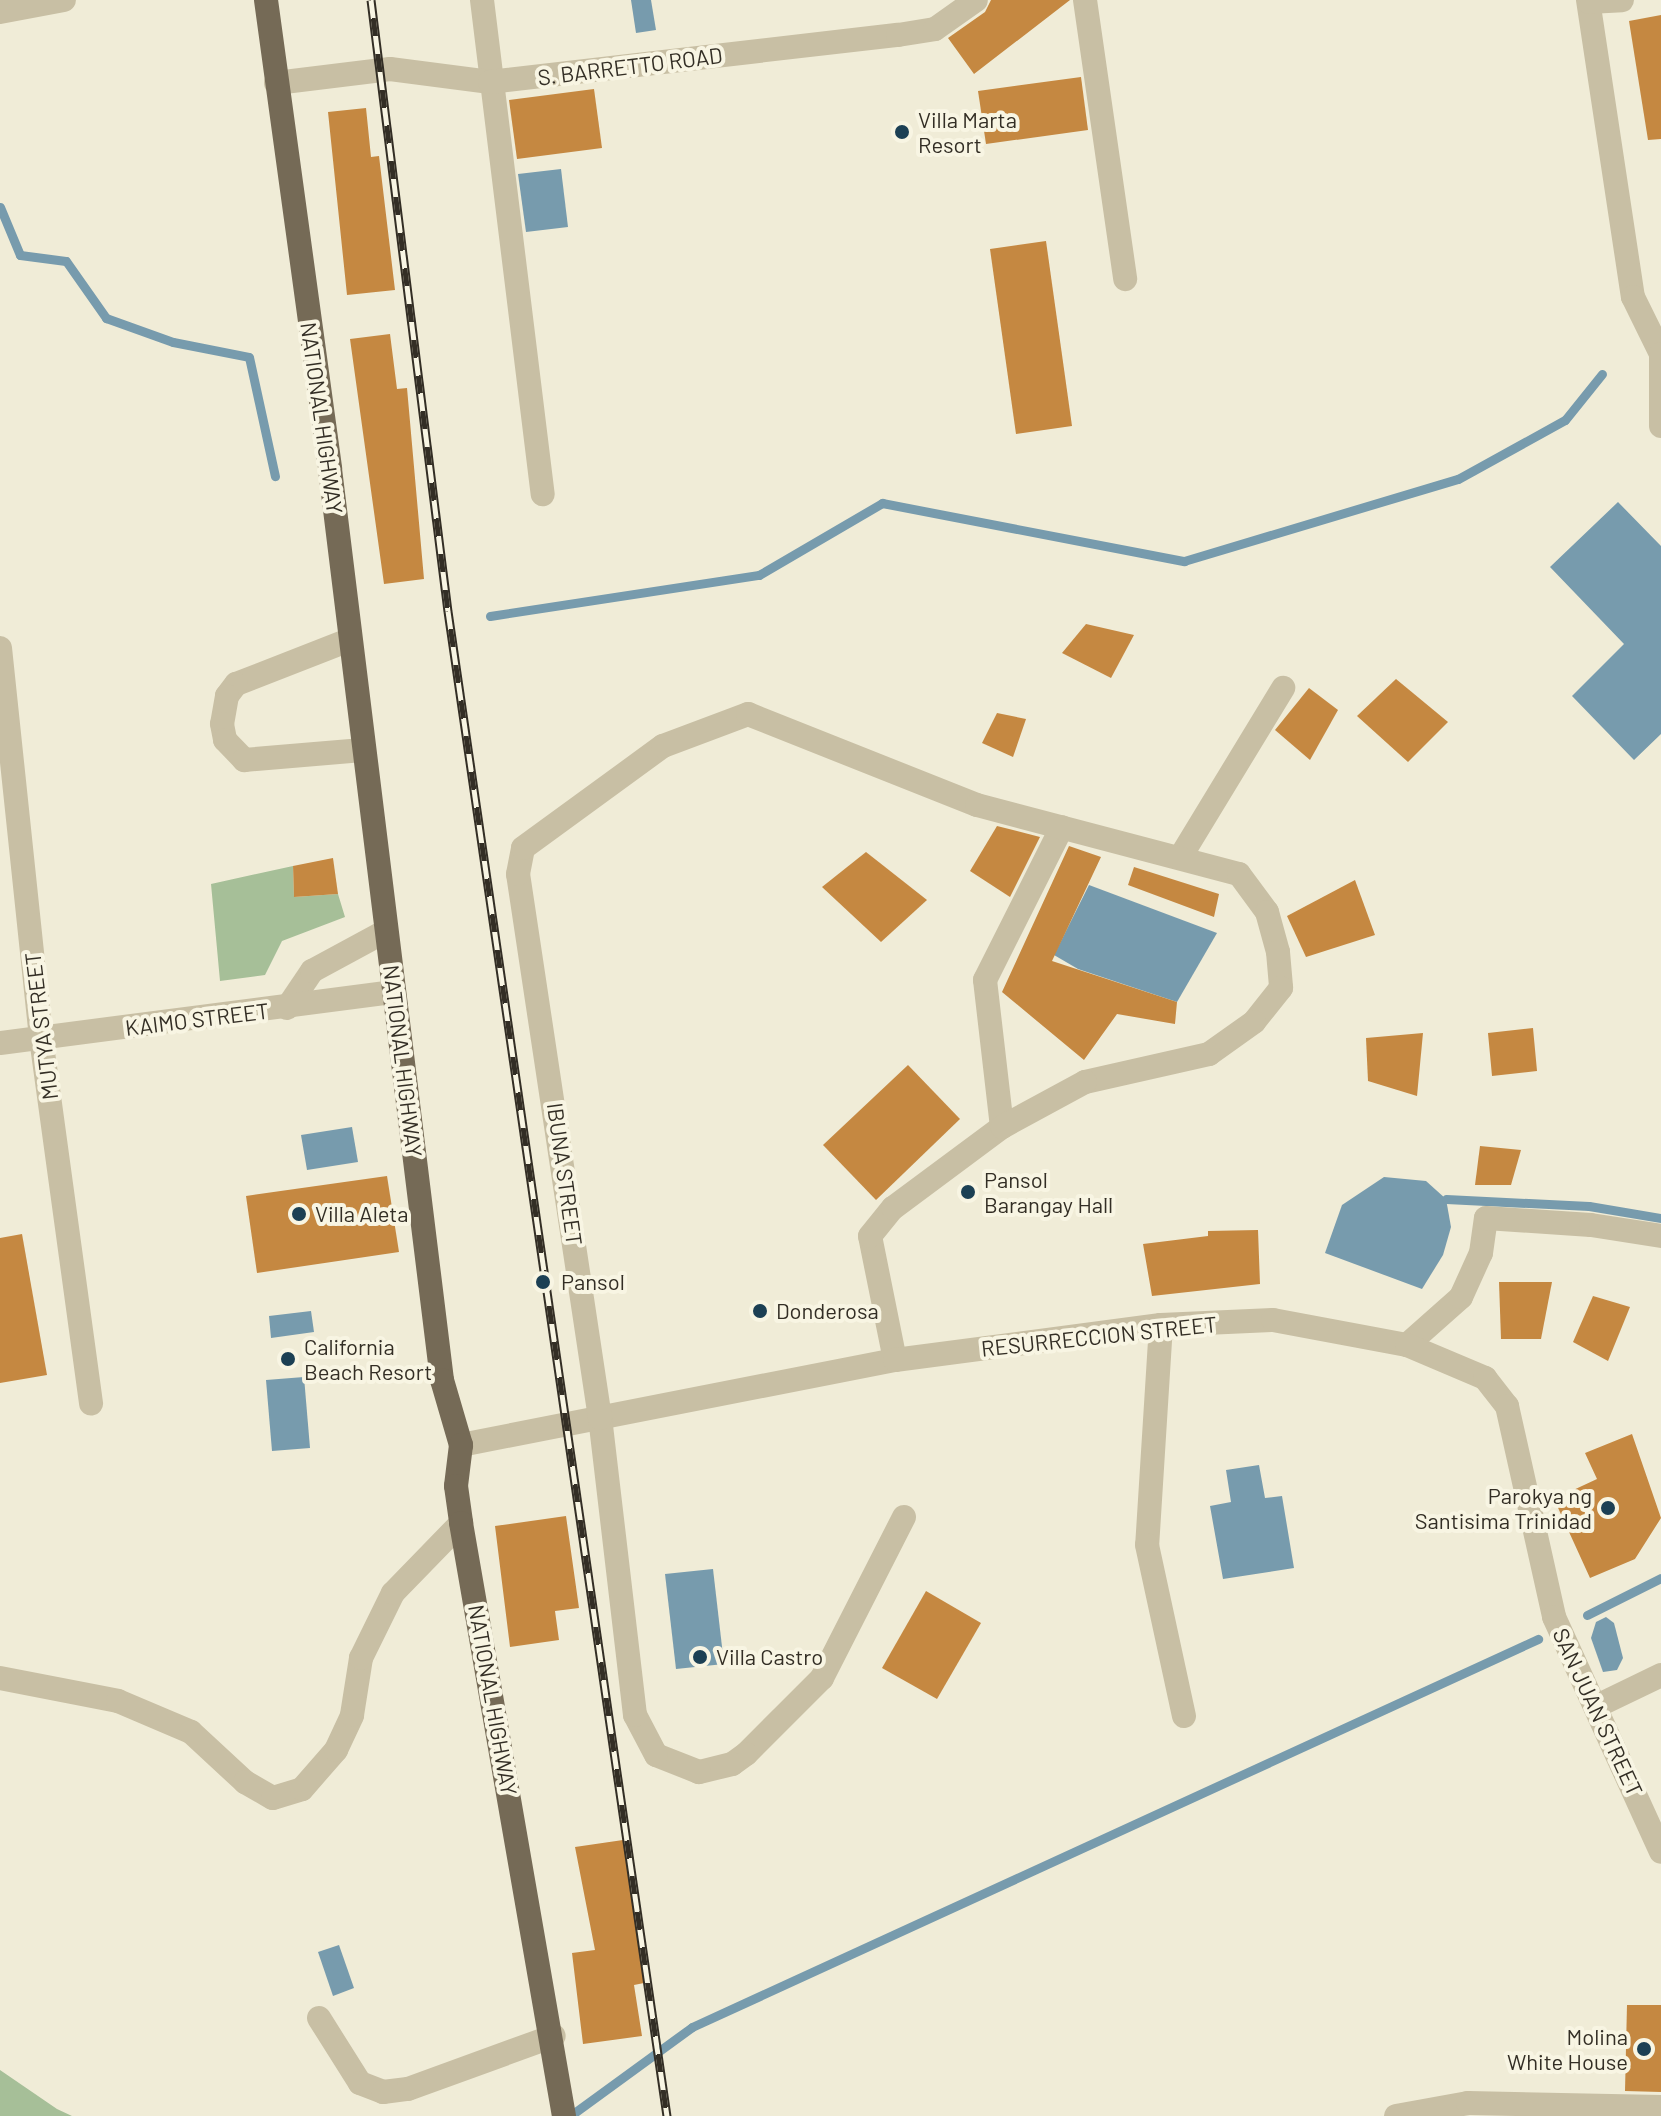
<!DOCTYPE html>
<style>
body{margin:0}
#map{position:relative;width:1661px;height:2116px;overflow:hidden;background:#f0ecd7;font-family:Barlow,sans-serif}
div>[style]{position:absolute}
.green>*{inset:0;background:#a6bf98}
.water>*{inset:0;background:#779bad}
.stream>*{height:9px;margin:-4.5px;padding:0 4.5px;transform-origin:4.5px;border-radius:4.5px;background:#779bad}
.building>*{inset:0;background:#c58841}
.minor>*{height:24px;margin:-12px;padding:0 12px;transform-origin:12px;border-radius:12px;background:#c8bfa4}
.major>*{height:24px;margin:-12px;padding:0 12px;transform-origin:12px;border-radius:12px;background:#756a56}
.rail>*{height:9px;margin-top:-4.5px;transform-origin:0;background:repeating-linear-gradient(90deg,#f8f5e3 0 18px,#332e25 0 36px);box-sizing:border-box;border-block:2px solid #332e25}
.dots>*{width:22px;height:22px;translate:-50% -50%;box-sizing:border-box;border:4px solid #f8f5e3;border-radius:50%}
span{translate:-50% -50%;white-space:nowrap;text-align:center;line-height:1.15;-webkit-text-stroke:8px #f8f5e3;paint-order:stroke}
.street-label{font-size:22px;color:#332e25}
.poi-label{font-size:22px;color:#332e25}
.left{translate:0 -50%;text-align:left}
.right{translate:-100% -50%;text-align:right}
</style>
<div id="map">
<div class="green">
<div style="clip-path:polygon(293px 866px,294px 897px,338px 894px,345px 917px,282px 941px,265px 975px,220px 981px,211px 884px)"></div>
<div style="clip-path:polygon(0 2070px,57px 2109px,72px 2116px,0 2116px)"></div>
</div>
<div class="water">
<div style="clip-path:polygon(631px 0,651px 0,656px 30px,636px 33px)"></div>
<div style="clip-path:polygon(561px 169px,568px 227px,526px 232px,518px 174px)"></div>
<div style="clip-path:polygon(1618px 502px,1661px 546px,1661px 734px,1634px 760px,1572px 696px,1624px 644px,1550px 567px)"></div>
<div style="clip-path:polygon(1089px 885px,1217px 933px,1177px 1002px,1078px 969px,1054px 955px)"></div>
<div style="clip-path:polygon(352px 1127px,358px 1162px,307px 1170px,301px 1135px)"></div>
<div style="clip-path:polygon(1384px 1177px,1426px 1181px,1446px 1199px,1451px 1227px,1443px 1255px,1422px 1289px,1325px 1253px,1342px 1205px)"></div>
<div style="clip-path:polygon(311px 1311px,314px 1332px,271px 1338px,269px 1316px)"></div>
<div style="clip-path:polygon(304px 1377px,310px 1448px,272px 1451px,266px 1380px)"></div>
<div style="clip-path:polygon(1259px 1465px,1265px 1498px,1282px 1496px,1294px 1568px,1223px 1579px,1210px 1506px,1231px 1502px,1226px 1470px)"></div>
<div style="clip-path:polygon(713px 1569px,724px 1664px,676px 1669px,665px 1574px)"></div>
<div style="clip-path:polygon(1606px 1617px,1614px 1623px,1623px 1658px,1617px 1670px,1603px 1672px,1591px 1638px,1596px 1622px)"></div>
<div style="clip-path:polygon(339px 1945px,354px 1988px,333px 1996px,318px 1952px)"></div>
</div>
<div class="stream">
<div style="left:0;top:207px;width:52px;rotate:67.4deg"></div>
<div style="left:20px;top:255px;width:46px;rotate:7.4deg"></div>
<div style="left:66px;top:261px;width:70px;rotate:54.9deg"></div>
<div style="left:106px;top:318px;width:71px;rotate:19.7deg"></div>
<div style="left:173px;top:342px;width:77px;rotate:11.2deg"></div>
<div style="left:249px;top:357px;width:122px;rotate:77.7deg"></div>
<div style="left:490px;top:616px;width:272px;rotate:-8.7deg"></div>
<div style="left:759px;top:575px;width:143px;rotate:-30.3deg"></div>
<div style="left:882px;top:503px;width:308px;rotate:10.9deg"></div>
<div style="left:1184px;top:561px;width:286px;rotate:-16.7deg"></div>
<div style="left:1458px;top:479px;width:122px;rotate:-28.9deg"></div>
<div style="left:1565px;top:420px;width:59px;rotate:-51.2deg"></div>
<div style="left:1446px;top:1199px;width:143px;rotate:2.8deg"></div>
<div style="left:1589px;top:1206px;width:73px;rotate:9.5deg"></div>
<div style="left:1587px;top:1615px;width:83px;rotate:-26.6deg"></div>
<div style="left:570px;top:2116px;width:151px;rotate:-36.1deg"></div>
<div style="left:692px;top:2027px;width:931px;rotate:-24.64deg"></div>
</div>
<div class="building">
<div style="clip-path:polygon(991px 0,1070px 0,974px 74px,948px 38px,985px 12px)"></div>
<div style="clip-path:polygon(1661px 15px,1661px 139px,1648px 140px,1629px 21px)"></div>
<div style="clip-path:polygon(1081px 77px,1088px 130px,986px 144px,978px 91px)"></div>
<div style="clip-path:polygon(594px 89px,602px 148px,517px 159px,509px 100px)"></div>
<div style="clip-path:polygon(366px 108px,371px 157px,379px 156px,395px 290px,347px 295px,328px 112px)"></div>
<div style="clip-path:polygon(1046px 241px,1072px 426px,1016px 434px,990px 249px)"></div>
<div style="clip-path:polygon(390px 334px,397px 389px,407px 388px,424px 579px,384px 584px,350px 339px)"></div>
<div style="clip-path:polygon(1086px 624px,1134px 635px,1111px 678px,1062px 653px)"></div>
<div style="clip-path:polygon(1396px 679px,1448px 722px,1408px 762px,1357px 716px)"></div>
<div style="clip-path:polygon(1309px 688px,1338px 710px,1310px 760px,1275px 730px)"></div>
<div style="clip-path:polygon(997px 713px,1026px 719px,1013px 757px,982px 743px)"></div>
<div style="clip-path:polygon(997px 826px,1040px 837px,1010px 897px,970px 871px)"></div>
<div style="clip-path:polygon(1069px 846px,1101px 857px,1052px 961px,1177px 1002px,1175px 1024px,1117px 1014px,1084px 1060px,1002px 992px)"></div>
<div style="clip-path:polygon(866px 852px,927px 900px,881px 942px,822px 887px)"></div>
<div style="clip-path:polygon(333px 858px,338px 894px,294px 897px,293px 866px)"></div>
<div style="clip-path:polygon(1134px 867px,1219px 894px,1214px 917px,1128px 885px)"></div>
<div style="clip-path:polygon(1355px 880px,1375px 935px,1306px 957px,1287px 916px)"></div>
<div style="clip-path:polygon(1533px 1028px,1537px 1071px,1492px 1076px,1488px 1033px)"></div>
<div style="clip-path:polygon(1423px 1033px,1417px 1096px,1368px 1081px,1366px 1038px)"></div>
<div style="clip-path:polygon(908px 1065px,960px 1119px,876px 1200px,823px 1145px)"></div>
<div style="clip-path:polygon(1480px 1146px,1521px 1150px,1511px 1185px,1475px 1185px)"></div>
<div style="clip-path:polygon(387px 1176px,399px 1252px,257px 1273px,246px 1196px)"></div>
<div style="clip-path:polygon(1258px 1230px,1260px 1284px,1152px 1296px,1143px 1244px,1208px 1236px,1208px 1231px)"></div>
<div style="clip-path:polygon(22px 1234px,47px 1375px,0 1383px,0 1238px)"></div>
<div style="clip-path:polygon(1499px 1282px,1552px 1282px,1541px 1339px,1501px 1339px)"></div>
<div style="clip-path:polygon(1593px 1296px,1630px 1307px,1608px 1361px,1573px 1342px)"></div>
<div style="clip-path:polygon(1632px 1434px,1661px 1518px,1635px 1559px,1590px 1578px,1554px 1499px,1597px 1479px,1585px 1453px)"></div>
<div style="clip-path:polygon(566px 1516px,579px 1608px,555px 1611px,559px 1640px,510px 1647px,495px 1526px)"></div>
<div style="clip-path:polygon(926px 1591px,981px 1623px,937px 1699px,882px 1668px)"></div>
<div style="clip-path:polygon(623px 1840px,644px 1983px,634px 1985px,642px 2036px,583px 2044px,572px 1953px,595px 1950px,575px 1847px)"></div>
<div style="clip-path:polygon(1627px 2005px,1661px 2005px,1661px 2092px,1625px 2091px)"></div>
</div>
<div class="minor">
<div style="left:482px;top:0;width:498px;rotate:83deg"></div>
<div style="left:1085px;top:0;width:282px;rotate:81.8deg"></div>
<div style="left:1588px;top:0;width:300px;rotate:81.4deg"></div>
<div style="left:1633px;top:297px;width:64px;rotate:63.8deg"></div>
<div style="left:1589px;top:2px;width:33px;rotate:-3deg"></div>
<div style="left:0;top:12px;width:65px;rotate:-10.6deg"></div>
<div style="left:276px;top:83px;width:115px;rotate:-7deg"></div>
<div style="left:390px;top:69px;width:101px;rotate:7.4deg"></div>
<div style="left:490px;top:82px;width:411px;rotate:-6.6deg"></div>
<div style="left:898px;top:35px;width:37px;rotate:-9deg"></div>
<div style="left:935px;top:29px;width:50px;rotate:-35.3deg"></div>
<div style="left:1661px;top:354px;width:72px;rotate:90deg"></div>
<div style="left:349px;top:640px;width:121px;rotate:158.7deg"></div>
<div style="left:236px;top:684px;width:15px;rotate:127deg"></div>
<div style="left:227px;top:696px;width:28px;rotate:100deg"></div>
<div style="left:222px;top:724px;width:16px;rotate:79deg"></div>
<div style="left:225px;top:740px;width:28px;rotate:46deg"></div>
<div style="left:244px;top:760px;width:119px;rotate:-4.8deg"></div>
<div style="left:0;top:648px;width:392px;rotate:84deg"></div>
<div style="left:41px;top:1038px;width:369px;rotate:82.2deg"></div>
<div style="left:1181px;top:856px;width:197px;rotate:-58.7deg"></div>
<div style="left:287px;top:1008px;width:45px;rotate:-56deg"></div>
<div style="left:312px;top:971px;width:84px;rotate:-28.4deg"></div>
<div style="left:0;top:1043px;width:397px;rotate:-7.4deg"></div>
<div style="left:1161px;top:1325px;width:220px;rotate:93.6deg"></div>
<div style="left:1147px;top:1545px;width:175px;rotate:77.8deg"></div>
<div style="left:1407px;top:1345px;width:72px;rotate:-41.6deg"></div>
<div style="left:1461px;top:1297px;width:48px;rotate:-65.6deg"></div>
<div style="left:1481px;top:1253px;width:35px;rotate:-82deg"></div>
<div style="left:1486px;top:1218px;width:105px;rotate:3.8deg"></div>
<div style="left:1591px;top:1225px;width:71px;rotate:8.9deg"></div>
<div style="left:895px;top:1360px;width:126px;rotate:-101.4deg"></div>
<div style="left:870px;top:1236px;width:36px;rotate:-51deg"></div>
<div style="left:893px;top:1208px;width:136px;rotate:-36.6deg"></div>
<div style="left:1002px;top:1127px;width:148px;rotate:-96.6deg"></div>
<div style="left:985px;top:980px;width:171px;rotate:-63.3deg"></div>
<div style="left:461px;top:1445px;width:442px;rotate:-11.1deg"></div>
<div style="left:895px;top:1360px;width:268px;rotate:-7.5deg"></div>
<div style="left:1161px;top:1325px;width:112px;rotate:-2.6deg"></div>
<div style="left:1273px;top:1320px;width:136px;rotate:10.6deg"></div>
<div style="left:1407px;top:1345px;width:85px;rotate:22.9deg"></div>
<div style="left:1485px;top:1378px;width:36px;rotate:52deg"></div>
<div style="left:1507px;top:1406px;width:216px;rotate:77.4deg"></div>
<div style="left:1554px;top:1617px;width:258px;rotate:65.5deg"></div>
<div style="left:904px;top:1517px;width:181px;rotate:117deg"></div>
<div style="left:822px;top:1678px;width:107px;rotate:135deg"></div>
<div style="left:746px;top:1754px;width:17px;rotate:144deg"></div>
<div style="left:732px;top:1764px;width:34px;rotate:166deg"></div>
<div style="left:699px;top:1772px;width:46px;rotate:-158.4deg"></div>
<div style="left:656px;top:1755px;width:45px;rotate:-117.7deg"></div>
<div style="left:635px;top:1715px;width:299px;rotate:-96.7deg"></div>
<div style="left:600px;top:1418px;width:550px;rotate:-98.57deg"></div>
<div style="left:518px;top:874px;width:26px;rotate:-79deg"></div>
<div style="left:523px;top:848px;width:173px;rotate:-36.1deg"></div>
<div style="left:663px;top:746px;width:91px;rotate:-20.6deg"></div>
<div style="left:748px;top:714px;width:246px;rotate:21.7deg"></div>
<div style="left:977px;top:805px;width:271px;rotate:14.8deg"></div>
<div style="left:1239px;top:874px;width:47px;rotate:53.6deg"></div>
<div style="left:1267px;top:912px;width:41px;rotate:74.6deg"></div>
<div style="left:1278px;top:952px;width:36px;rotate:85deg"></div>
<div style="left:1281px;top:988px;width:43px;rotate:128.5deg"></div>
<div style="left:1254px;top:1022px;width:55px;rotate:144.6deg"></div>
<div style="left:1209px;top:1054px;width:127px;rotate:167.3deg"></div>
<div style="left:1085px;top:1082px;width:94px;rotate:151.5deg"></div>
<div style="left:0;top:1678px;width:120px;rotate:11deg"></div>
<div style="left:118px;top:1701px;width:79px;rotate:23deg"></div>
<div style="left:191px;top:1732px;width:74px;rotate:42.8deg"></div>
<div style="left:245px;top:1782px;width:32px;rotate:30deg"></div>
<div style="left:273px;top:1798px;width:30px;rotate:-17deg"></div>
<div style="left:302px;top:1789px;width:52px;rotate:-48.9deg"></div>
<div style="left:336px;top:1750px;width:38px;rotate:-65deg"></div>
<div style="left:352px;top:1715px;width:58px;rotate:-81deg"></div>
<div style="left:361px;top:1658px;width:72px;rotate:-63.8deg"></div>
<div style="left:393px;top:1593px;width:98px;rotate:-45.8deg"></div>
<div style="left:1597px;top:1706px;width:71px;rotate:-25.8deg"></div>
<div style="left:319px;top:2018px;width:77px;rotate:57.8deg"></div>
<div style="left:360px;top:2083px;width:25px;rotate:21deg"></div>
<div style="left:383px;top:2092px;width:25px;rotate:-7deg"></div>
<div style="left:408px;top:2089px;width:155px;rotate:-20deg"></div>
<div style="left:1396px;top:2116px;width:73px;rotate:-10.2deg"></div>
<div style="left:1468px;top:2103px;width:193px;rotate:1.2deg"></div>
</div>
<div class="major">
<div style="left:266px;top:0;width:473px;rotate:82.2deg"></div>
<div style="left:330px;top:469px;width:918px;rotate:82.99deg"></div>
<div style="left:442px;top:1380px;width:68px;rotate:73.7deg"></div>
<div style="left:461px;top:1445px;width:41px;rotate:97deg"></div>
<div style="left:456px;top:1486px;width:37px;rotate:82deg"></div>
<div style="left:461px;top:1523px;width:602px;rotate:80.15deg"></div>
</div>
<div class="rail">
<div style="left:371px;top:0;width:616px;rotate:82.82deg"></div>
<div style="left:448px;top:611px;width:1521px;rotate:81.72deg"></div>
</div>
<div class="dots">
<div style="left:902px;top:132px;background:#1c4054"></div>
<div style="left:968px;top:1192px;background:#1c4054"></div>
<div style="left:299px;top:1214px;background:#1c4054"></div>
<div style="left:543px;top:1282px;background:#1c4054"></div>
<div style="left:760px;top:1311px;background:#1c4054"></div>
<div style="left:288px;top:1359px;background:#1c4054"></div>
<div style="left:1608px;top:1508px;background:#1c4054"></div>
<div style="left:700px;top:1657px;background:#1c4054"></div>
<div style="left:1644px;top:2049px;background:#1c4054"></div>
</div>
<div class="street-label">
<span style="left:630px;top:66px;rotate:-7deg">S. BARRETTO ROAD</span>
<span style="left:322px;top:418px;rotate:82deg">NATIONAL HIGHWAY</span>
<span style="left:197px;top:1019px;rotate:-7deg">KAIMO STREET</span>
<span style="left:41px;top:1026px;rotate:-97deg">MUTYA STREET</span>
<span style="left:403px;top:1061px;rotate:83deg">NATIONAL HIGHWAY</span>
<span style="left:565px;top:1174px;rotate:82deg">IBUNA STREET</span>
<span style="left:1099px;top:1336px;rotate:-6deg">RESURRECCION STREET</span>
<span style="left:493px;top:1700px;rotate:80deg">NATIONAL HIGHWAY</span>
<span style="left:1598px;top:1712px;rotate:65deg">SAN JUAN STREET</span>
</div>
<div class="poi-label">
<span class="left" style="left:918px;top:132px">Villa Marta<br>Resort</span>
<span class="left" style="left:984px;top:1192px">Pansol<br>Barangay Hall</span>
<span class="left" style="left:315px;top:1214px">Villa Aleta</span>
<span class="left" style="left:561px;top:1282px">Pansol</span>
<span class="left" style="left:776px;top:1311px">Donderosa</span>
<span class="left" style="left:304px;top:1359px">California<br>Beach Resort</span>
<span class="right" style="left:1592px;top:1508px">Parokya ng<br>Santisima Trinidad</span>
<span class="left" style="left:716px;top:1657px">Villa Castro</span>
<span class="right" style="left:1628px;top:2049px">Molina<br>White House</span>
</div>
</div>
